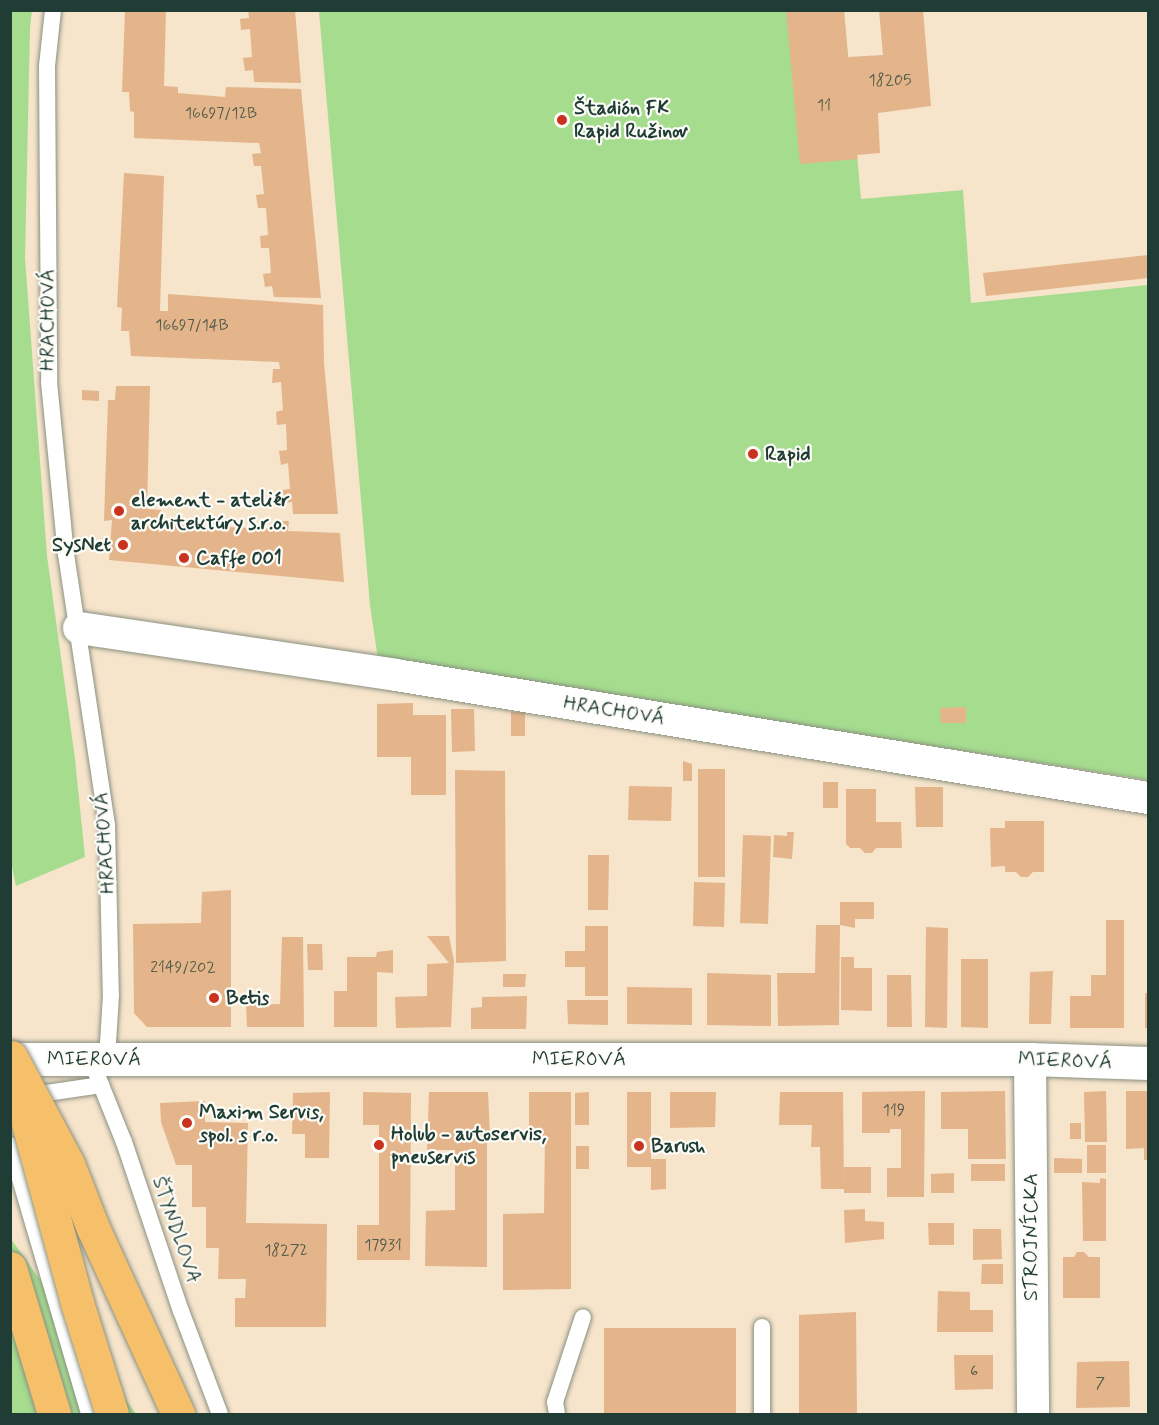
<!DOCTYPE html>
<meta charset="utf-8">
<style>
body{margin:0}
#map{position:relative;width:1159px;height:1425px;overflow:hidden;background:#f6e4cb;font-family:Mynerve,sans-serif}
div>[style]{position:absolute}
.green>*{inset:0;background:#a5dc8e}
.building>*{inset:0;background:#e4b48a}
.roads{filter:drop-shadow(0 0 2px #8a9080) drop-shadow(0 0 2px #8a9080)}
.service>*{height:16px;margin:-8px;padding:0 8px;transform-origin:8px;border-radius:8px;background:#fff}
.minor>*{height:32px;margin:-16px;padding:0 16px;transform-origin:16px;border-radius:16px;background:#fff}
.tertiary>*{height:33px;margin:-16.5px;padding:0 16.5px;transform-origin:16.5px;border-radius:16.5px;background:#fff}
.motorway>*{height:33px;margin:-16.5px;padding:0 16.5px;transform-origin:16.5px;border-radius:16.5px;background:#f6c06b}
.bridges{filter:drop-shadow(0 0 2px #8a9080) drop-shadow(0 0 2px #8a9080)}
.motorway-bridge>*{height:33px;margin:-16.5px;padding:0 16.5px;transform-origin:16.5px;border-radius:16.5px;background:#f6c06b}
.dots>*{width:16px;height:16px;translate:-50% -50%;box-sizing:border-box;border:3px solid #fdfcf7;border-radius:50%}
span{translate:-50% -50%;white-space:nowrap;text-align:center;line-height:1.15;-webkit-text-stroke:4.5px #fdfcf7;paint-order:stroke}
.number-label{font-size:16px;color:#505b4a}
.number-label span{-webkit-text-stroke-width:0}
.poi-label{font-size:20px;color:#1f3d34;font-weight:700}
.left{translate:0 -50%;text-align:left}
.right{translate:-100% -50%;text-align:right}
.street-label{font-size:20px;color:#1f3d34}
.frame{position:absolute;inset:0;border:12px solid #1f3d34;pointer-events:none}
</style>
<div id="map">
<div class="green">
<div style="clip-path:polygon(10px 11px,32px 11px,30px 27px,25px 258px,47px 556px,75px 759px,85px 857px,16px 886px,10px 857px)"></div>
<div style="clip-path:polygon(319px 11px,844px 11px,861px 199px,963px 190px,971px 303px,1148px 285px,1148px 780px,378px 659px,370px 605px)"></div>
<div style="clip-path:polygon(11px 1239px,136px 1414px,11px 1414px)"></div>
</div>
<div class="building">
<div style="clip-path:polygon(125px 10px,166px 10px,164px 86px,178px 87px,178px 93px,225px 97px,226px 87px,301px 89px,321px 298px,274px 297px,272px 286px,265px 287px,263px 274px,271px 273px,269px 248px,261px 248px,260px 236px,268px 235px,266px 208px,258px 208px,256px 195px,264px 194px,261px 166px,254px 166px,252px 154px,261px 153px,259px 143px,134px 138px,134px 112px,130px 111px,129px 92px,122px 92px)"></div>
<div style="clip-path:polygon(248px 10px,295px 10px,301px 83px,254px 82px,253px 70px,245px 71px,243px 58px,252px 57px,250px 29px,241px 30px,240px 19px,249px 18px)"></div>
<div style="clip-path:polygon(786px 10px,844px 10px,848px 57px,883px 55px,879px 10px,923px 10px,931px 106px,878px 113px,880px 153px,857px 155px,858px 159px,800px 164px)"></div>
<div style="clip-path:polygon(124px 173px,164px 176px,160px 311px,168px 311px,168px 294px,323px 305px,324px 363px,338px 514px,293px 514px,292px 502px,284px 503px,283px 490px,290px 489px,288px 463px,281px 465px,279px 451px,287px 450px,286px 424px,277px 425px,276px 412px,283px 410px,281px 382px,272px 383px,273px 369px,280px 369px,279px 362px,131px 356px,129px 331px,121px 331px,122px 308px,117px 307px)"></div>
<div style="clip-path:polygon(1148px 255px,1148px 278px,986px 296px,983px 273px)"></div>
<div style="clip-path:polygon(116px 386px,150px 386px,147px 509px,161px 510px,160px 524px,209px 527px,211px 516px,225px 518px,225px 527px,273px 529px,274px 521px,289px 521px,288px 531px,340px 533px,344px 582px,109px 560px,112px 520px,104px 521px,108px 400px,115px 400px)"></div>
<div style="clip-path:polygon(82px 390px,99px 391px,99px 401px,82px 400px)"></div>
<div style="clip-path:polygon(413px 703px,413px 715px,446px 715px,446px 795px,411px 795px,411px 757px,377px 757px,377px 704px)"></div>
<div style="clip-path:polygon(966px 707px,966px 723px,941px 723px,940px 708px)"></div>
<div style="clip-path:polygon(451px 709px,474px 709px,475px 751px,452px 752px)"></div>
<div style="clip-path:polygon(511px 712px,525px 712px,525px 736px,511px 736px)"></div>
<div style="clip-path:polygon(683px 761px,692px 764px,692px 781px,683px 781px)"></div>
<div style="clip-path:polygon(698px 769px,725px 769px,725px 877px,698px 877px)"></div>
<div style="clip-path:polygon(455px 770px,505px 771px,506px 961px,456px 963px)"></div>
<div style="clip-path:polygon(823px 782px,838px 782px,838px 808px,823px 808px)"></div>
<div style="clip-path:polygon(629px 786px,672px 787px,671px 821px,628px 820px)"></div>
<div style="clip-path:polygon(915px 787px,943px 787px,943px 827px,916px 827px)"></div>
<div style="clip-path:polygon(846px 789px,876px 789px,876px 822px,901px 822px,902px 848px,876px 848px,872px 853px,865px 853px,860px 848px,850px 848px,846px 844px)"></div>
<div style="clip-path:polygon(1005px 821px,1044px 821px,1044px 872px,1033px 872px,1028px 877px,1021px 877px,1016px 872px,1005px 872px,1005px 866px,991px 867px,990px 828px,1005px 828px)"></div>
<div style="clip-path:polygon(787px 832px,794px 832px,792px 859px,773px 857px,774px 835px,787px 836px)"></div>
<div style="clip-path:polygon(743px 835px,771px 836px,768px 924px,740px 923px)"></div>
<div style="clip-path:polygon(588px 855px,609px 855px,608px 910px,588px 910px)"></div>
<div style="clip-path:polygon(694px 882px,725px 883px,724px 927px,693px 926px)"></div>
<div style="clip-path:polygon(231px 890px,231px 1027px,147px 1027px,134px 1013px,133px 924px,201px 923px,202px 892px)"></div>
<div style="clip-path:polygon(840px 902px,874px 902px,874px 919px,855px 919px,855px 928px,840px 925px)"></div>
<div style="clip-path:polygon(1106px 920px,1124px 920px,1124px 1028px,1070px 1028px,1070px 996px,1091px 996px,1091px 975px,1106px 975px)"></div>
<div style="clip-path:polygon(816px 925px,840px 925px,839px 1025px,778px 1026px,777px 973px,815px 973px)"></div>
<div style="clip-path:polygon(585px 926px,608px 926px,608px 996px,585px 996px,585px 967px,565px 967px,565px 951px,585px 951px)"></div>
<div style="clip-path:polygon(926px 927px,948px 928px,947px 1028px,925px 1027px)"></div>
<div style="clip-path:polygon(427px 936px,449px 936px,454px 961px,451px 1027px,396px 1028px,395px 997px,427px 996px,427px 964px,449px 963px)"></div>
<div style="clip-path:polygon(282px 937px,303px 937px,304px 1027px,247px 1027px,246px 1005px,280px 1004px)"></div>
<div style="clip-path:polygon(307px 944px,322px 944px,323px 970px,308px 970px)"></div>
<div style="clip-path:polygon(393px 950px,393px 973px,377px 972px,377px 1027px,334px 1027px,334px 991px,347px 991px,347px 957px,376px 957px,377px 952px)"></div>
<div style="clip-path:polygon(841px 957px,854px 957px,854px 968px,872px 968px,872px 1011px,841px 1010px)"></div>
<div style="clip-path:polygon(961px 959px,988px 959px,988px 1028px,961px 1027px)"></div>
<div style="clip-path:polygon(1053px 971px,1051px 1024px,1029px 1024px,1030px 972px)"></div>
<div style="clip-path:polygon(707px 973px,771px 975px,771px 1026px,707px 1025px)"></div>
<div style="clip-path:polygon(503px 974px,526px 974px,525px 987px,503px 987px)"></div>
<div style="clip-path:polygon(887px 975px,911px 975px,912px 1027px,887px 1027px)"></div>
<div style="clip-path:polygon(627px 987px,692px 988px,692px 1025px,627px 1024px)"></div>
<div style="clip-path:polygon(1145px 993px,1148px 993px,1148px 1028px,1145px 1028px)"></div>
<div style="clip-path:polygon(527px 996px,526px 1029px,471px 1029px,471px 1008px,482px 1007px,482px 997px)"></div>
<div style="clip-path:polygon(567px 1000px,608px 1000px,608px 1025px,568px 1024px)"></div>
<div style="clip-path:polygon(925px 1091px,924px 1197px,887px 1197px,887px 1168px,901px 1168px,901px 1129px,890px 1129px,890px 1133px,862px 1133px,862px 1092px)"></div>
<div style="clip-path:polygon(1005px 1091px,1006px 1159px,968px 1159px,968px 1129px,941px 1129px,941px 1092px)"></div>
<div style="clip-path:polygon(1106px 1091px,1107px 1142px,1085px 1142px,1084px 1092px)"></div>
<div style="clip-path:polygon(1126px 1091px,1148px 1091px,1148px 1160px,1144px 1160px,1144px 1148px,1126px 1149px)"></div>
<div style="clip-path:polygon(330px 1092px,329px 1158px,305px 1158px,305px 1134px,292px 1134px,293px 1093px)"></div>
<div style="clip-path:polygon(363px 1092px,411px 1093px,410px 1260px,357px 1260px,357px 1225px,379px 1225px,379px 1125px,363px 1125px)"></div>
<div style="clip-path:polygon(429px 1092px,488px 1092px,490px 1135px,487px 1136px,487px 1267px,425px 1266px,426px 1211px,455px 1210px,455px 1150px,427px 1150px)"></div>
<div style="clip-path:polygon(529px 1092px,571px 1092px,571px 1289px,503px 1290px,503px 1214px,544px 1213px,545px 1136px,529px 1136px)"></div>
<div style="clip-path:polygon(589px 1092px,589px 1125px,575px 1125px,575px 1093px)"></div>
<div style="clip-path:polygon(627px 1092px,651px 1092px,651px 1159px,666px 1159px,666px 1189px,651px 1190px,651px 1167px,627px 1167px)"></div>
<div style="clip-path:polygon(670px 1092px,716px 1092px,715px 1127px,670px 1128px)"></div>
<div style="clip-path:polygon(780px 1092px,843px 1092px,844px 1189px,821px 1189px,820px 1147px,811px 1147px,812px 1125px,779px 1125px)"></div>
<div style="clip-path:polygon(205px 1101px,205px 1122px,248px 1123px,246px 1223px,327px 1224px,326px 1327px,235px 1327px,235px 1298px,245px 1298px,246px 1279px,218px 1279px,219px 1248px,206px 1248px,206px 1207px,192px 1207px,192px 1165px,176px 1165px,161px 1122px,160px 1103px)"></div>
<div style="clip-path:polygon(1070px 1123px,1081px 1123px,1081px 1139px,1070px 1139px)"></div>
<div style="clip-path:polygon(1087px 1145px,1106px 1145px,1106px 1173px,1087px 1173px)"></div>
<div style="clip-path:polygon(576px 1146px,589px 1146px,589px 1169px,576px 1169px)"></div>
<div style="clip-path:polygon(1054px 1158px,1082px 1159px,1082px 1173px,1054px 1173px)"></div>
<div style="clip-path:polygon(971px 1164px,1005px 1164px,1005px 1181px,971px 1181px)"></div>
<div style="clip-path:polygon(844px 1167px,871px 1167px,871px 1193px,844px 1193px)"></div>
<div style="clip-path:polygon(954px 1173px,954px 1193px,931px 1193px,931px 1174px)"></div>
<div style="clip-path:polygon(1100px 1178px,1106px 1179px,1106px 1241px,1083px 1241px,1082px 1182px,1100px 1183px)"></div>
<div style="clip-path:polygon(865px 1209px,865px 1221px,884px 1222px,884px 1239px,845px 1243px,844px 1210px)"></div>
<div style="clip-path:polygon(928px 1223px,954px 1223px,954px 1245px,929px 1245px)"></div>
<div style="clip-path:polygon(973px 1229px,1001px 1229px,1002px 1259px,973px 1260px)"></div>
<div style="clip-path:polygon(1077px 1252px,1084px 1252px,1089px 1257px,1100px 1257px,1100px 1298px,1063px 1298px,1063px 1257px,1074px 1257px)"></div>
<div style="clip-path:polygon(982px 1264px,1003px 1264px,1003px 1284px,981px 1284px)"></div>
<div style="clip-path:polygon(938px 1291px,970px 1292px,970px 1310px,993px 1310px,993px 1332px,937px 1332px)"></div>
<div style="clip-path:polygon(856px 1312px,857px 1414px,799px 1414px,799px 1315px)"></div>
<div style="clip-path:polygon(604px 1328px,736px 1328px,736px 1414px,604px 1414px)"></div>
<div style="clip-path:polygon(954px 1355px,993px 1355px,993px 1389px,955px 1390px)"></div>
<div style="clip-path:polygon(1129px 1361px,1130px 1407px,1076px 1408px,1077px 1362px)"></div>
</div>
<div class="roads">
<div class="service">
<div style="left:53px;top:10px;width:56px;rotate:96.1deg"></div>
<div style="left:47px;top:66px;width:316px;rotate:89.6deg"></div>
<div style="left:49px;top:382px;width:173px;rotate:84.4deg"></div>
<div style="left:66px;top:554px;width:274px;rotate:81.4deg"></div>
<div style="left:107px;top:825px;width:170px;rotate:88.7deg"></div>
<div style="left:111px;top:995px;width:63px;rotate:93.6deg"></div>
<div style="left:91px;top:1060px;width:88px;rotate:68.1deg"></div>
<div style="left:124px;top:1142px;width:178px;rotate:71.4deg"></div>
<div style="left:181px;top:1311px;width:110px;rotate:69.3deg"></div>
<div style="left:26px;top:1096px;width:76px;rotate:-8.3deg"></div>
<div style="left:10px;top:1145px;width:280px;rotate:73.6deg"></div>
<div style="left:762px;top:1327px;width:87px;rotate:90deg"></div>
<div style="left:557px;top:1414px;width:12px;rotate:-99deg"></div>
<div style="left:555px;top:1402px;width:89px;rotate:-71.8deg"></div>
</div>
<div class="minor">
<div style="left:79px;top:628px;width:320px;rotate:8.4deg"></div>
<div style="left:396px;top:675px;width:762px;rotate:9.29deg"></div>
<div style="left:1030px;top:1059px;width:355px;rotate:89.5deg"></div>
</div>
<div class="tertiary">
<div style="left:10px;top:1059px;width:1020px"></div>
<div style="left:1030px;top:1059px;width:118px;rotate:1.9deg"></div>
</div>
<div class="motorway">
<div style="left:10px;top:1268px;width:152px;rotate:73.2deg"></div>
</div>
</div>
<div class="bridges">
<div class="motorway-bridge">
<div style="left:11px;top:1057px;width:121px;rotate:62deg"></div>
<div style="left:68px;top:1164px;width:69px;rotate:68.7deg"></div>
<div style="left:93px;top:1228px;width:205px;rotate:65.4deg"></div>
<div style="left:23px;top:1105px;width:205px;rotate:74.7deg"></div>
<div style="left:77px;top:1303px;width:116px;rotate:72.5deg"></div>
</div>
</div>
<div class="dots">
<div style="left:562px;top:120px;background:#c8321e"></div>
<div style="left:753px;top:454px;background:#c8321e"></div>
<div style="left:119px;top:511px;background:#c8321e"></div>
<div style="left:123px;top:545px;background:#c8321e"></div>
<div style="left:184px;top:558px;background:#c8321e"></div>
<div style="left:214px;top:998px;background:#c8321e"></div>
<div style="left:187px;top:1123px;background:#c8321e"></div>
<div style="left:379px;top:1145px;background:#c8321e"></div>
<div style="left:639px;top:1146px;background:#c8321e"></div>
</div>
<div class="number-label">
<span style="left:890px;top:81px">18205</span>
<span style="left:824px;top:106px">11</span>
<span style="left:221px;top:114px">16697/12B</span>
<span style="left:192px;top:326px">16697/14B</span>
<span style="left:183px;top:968px">2149/202</span>
<span style="left:894px;top:1111px">119</span>
<span style="left:383px;top:1246px">17931</span>
<span style="left:286px;top:1251px">18272</span>
<span style="left:974px;top:1372px">6</span>
<span style="left:1100px;top:1384px">7</span>
</div>
<div class="poi-label">
<span class="left" style="left:574px;top:120px">Štadión FK<br>Rapid Ružinov</span>
<span class="left" style="left:765px;top:454px">Rapid</span>
<span class="left" style="left:131px;top:512px">element - ateliér<br>architektúry s.r.o.</span>
<span class="right" style="left:111px;top:545px">SysNet</span>
<span class="left" style="left:196px;top:558px">Caffe 001</span>
<span class="left" style="left:226px;top:998px">Betis</span>
<span class="left" style="left:199px;top:1124px">Maxim Servis,<br>spol. s r.o.</span>
<span class="left" style="left:391px;top:1146px">Holub - autoservis,<br>pneuservis</span>
<span class="left" style="left:651px;top:1146px">Barush</span>
</div>
<div class="street-label">
<span style="left:48px;top:320px;rotate:-90deg">HRACHOVÁ</span>
<span style="left:614px;top:711px;rotate:9deg">HRACHOVÁ</span>
<span style="left:105px;top:843px;rotate:-94deg">HRACHOVÁ</span>
<span style="left:94px;top:1059px">MIEROVÁ</span>
<span style="left:579px;top:1059px">MIEROVÁ</span>
<span style="left:1065px;top:1061px;rotate:2deg">MIEROVÁ</span>
<span style="left:176px;top:1230px;rotate:71deg">ŠTYNDLOVA</span>
<span style="left:1031px;top:1237px;rotate:-90deg">STROJNÍCKA</span>
</div>
<div class="frame"></div>
</div>
